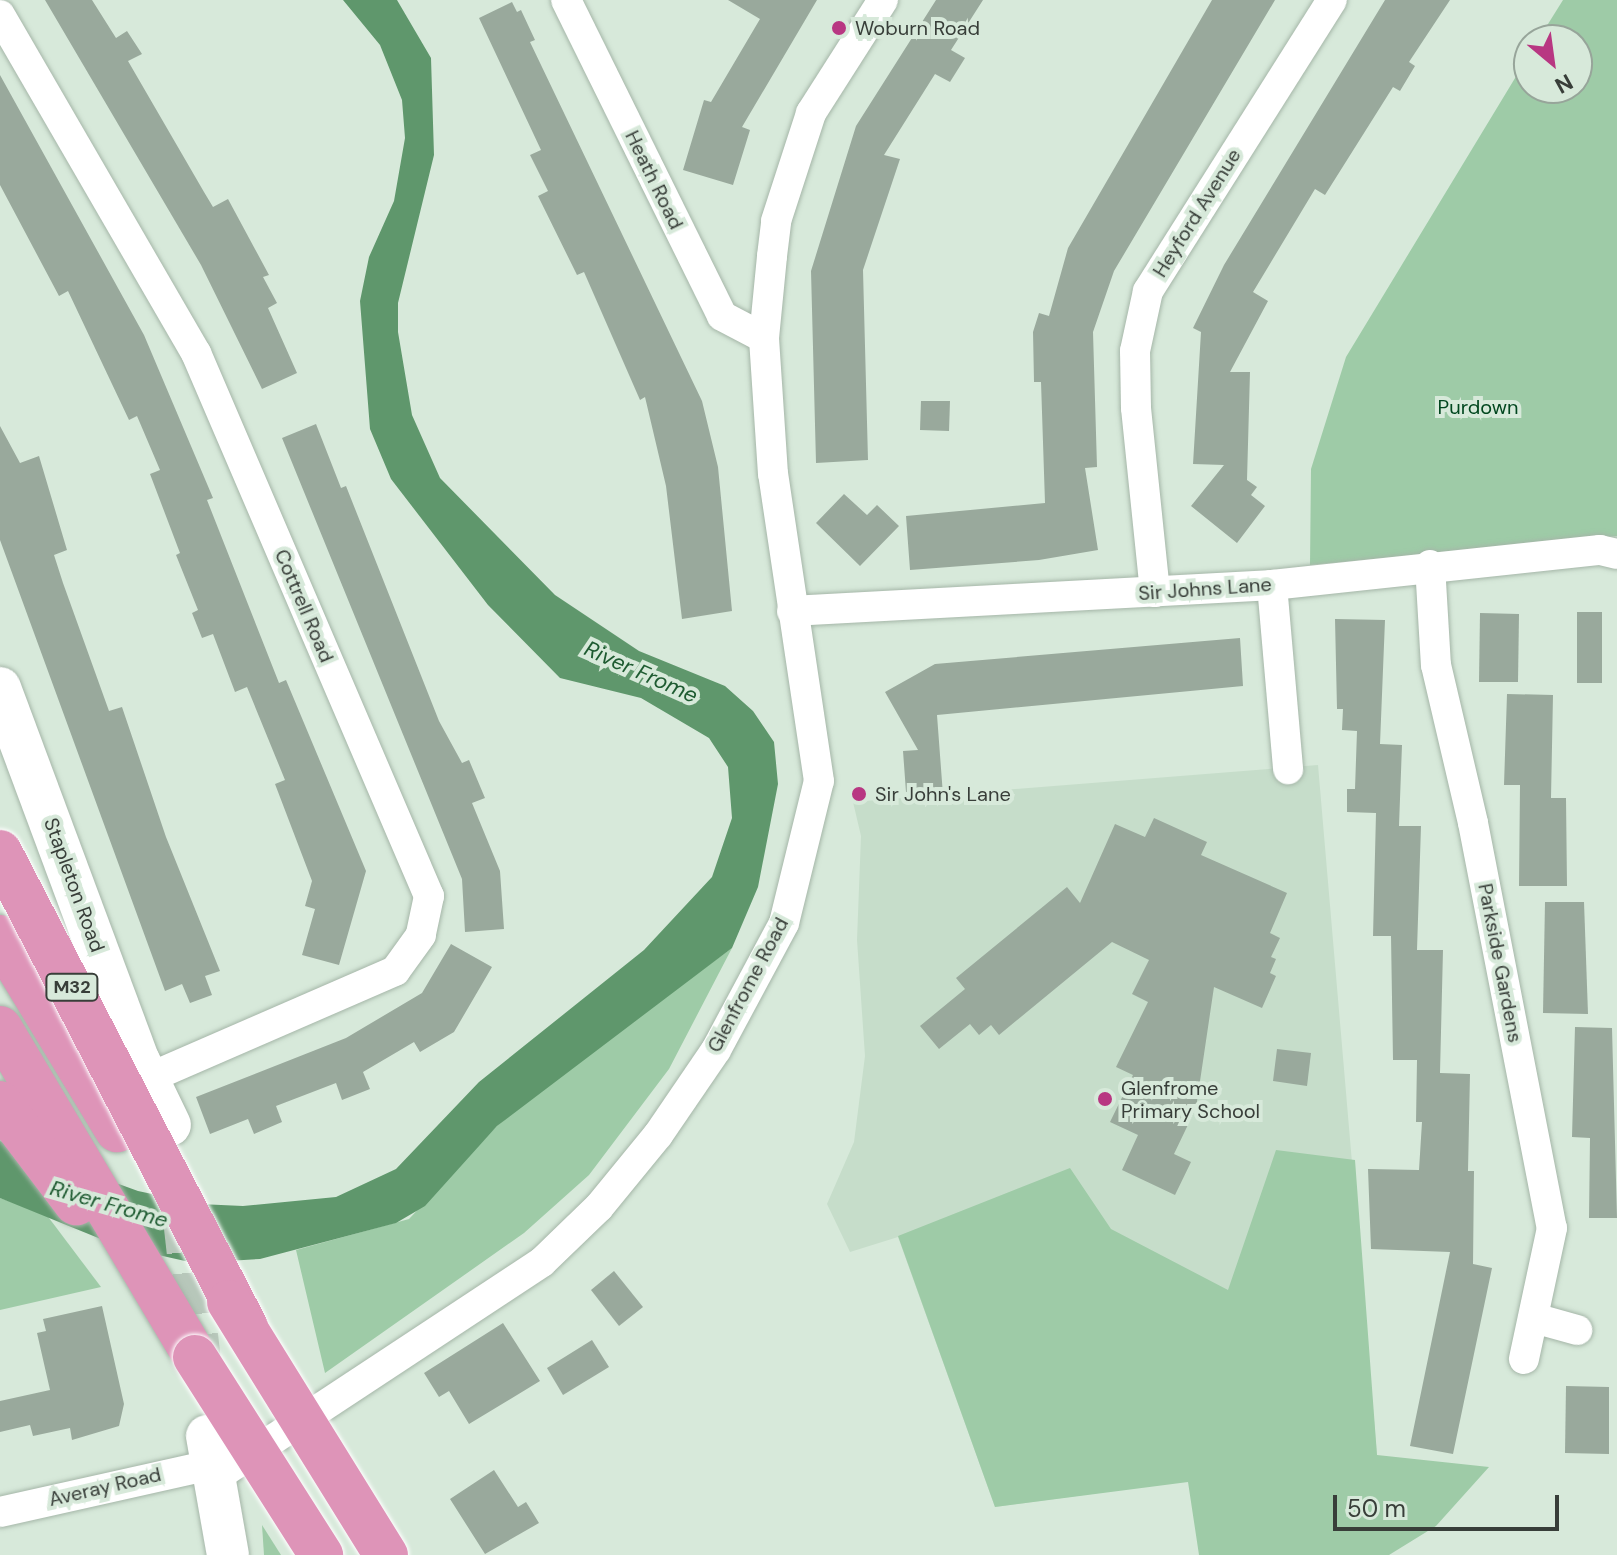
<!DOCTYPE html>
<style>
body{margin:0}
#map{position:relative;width:1617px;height:1555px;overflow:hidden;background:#d7e9da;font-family:"DM Sans",sans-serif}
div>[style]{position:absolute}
.built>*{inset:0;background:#c6ddca}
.green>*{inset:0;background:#9ecba7}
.water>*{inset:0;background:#5f976c}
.building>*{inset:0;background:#99a99c}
.secondary-tunnel>*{height:42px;margin-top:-21px;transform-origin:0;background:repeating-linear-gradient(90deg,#b7c7ba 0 42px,transparent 0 63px)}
.roads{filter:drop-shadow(0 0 2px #a5b6a8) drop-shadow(0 0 2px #a5b6a8)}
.minor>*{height:30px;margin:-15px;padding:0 15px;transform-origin:15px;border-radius:15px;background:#fff}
.secondary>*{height:42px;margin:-21px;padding:0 21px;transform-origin:21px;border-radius:21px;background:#fff}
.motorway>*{height:44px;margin:-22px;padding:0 22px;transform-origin:22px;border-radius:22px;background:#de94b8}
.bridges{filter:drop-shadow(0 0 2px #fff) drop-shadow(0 0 2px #fff)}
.motorway-bridge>*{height:44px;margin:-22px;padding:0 22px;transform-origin:22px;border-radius:22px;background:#de94b8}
.dots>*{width:22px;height:22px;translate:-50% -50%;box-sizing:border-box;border:4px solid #d7e9da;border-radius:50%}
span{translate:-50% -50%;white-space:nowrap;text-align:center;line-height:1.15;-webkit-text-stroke:8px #d7e9da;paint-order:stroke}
.shield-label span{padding:2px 6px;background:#d7e9da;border:2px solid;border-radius:6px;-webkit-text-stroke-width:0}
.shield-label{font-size:18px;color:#383e39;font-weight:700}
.poi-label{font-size:20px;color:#383e39}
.left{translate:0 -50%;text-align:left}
.street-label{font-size:20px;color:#383e39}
.park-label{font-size:20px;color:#02471f}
.water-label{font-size:22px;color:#1e5b31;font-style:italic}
.north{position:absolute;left:1513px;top:24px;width:80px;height:80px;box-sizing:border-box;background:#d7e9da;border:2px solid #97a59a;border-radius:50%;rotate:151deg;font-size:22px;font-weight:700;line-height:32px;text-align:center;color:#383e39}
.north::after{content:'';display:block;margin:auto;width:28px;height:36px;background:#b83782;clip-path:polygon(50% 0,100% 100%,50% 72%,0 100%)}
.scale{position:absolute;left:1333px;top:1495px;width:226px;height:36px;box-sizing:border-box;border:4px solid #383e39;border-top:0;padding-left:10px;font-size:24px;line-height:28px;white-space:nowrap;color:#383e39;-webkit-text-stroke:6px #d7e9da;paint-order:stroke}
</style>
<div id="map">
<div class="built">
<div style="clip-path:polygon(1318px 765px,1377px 1455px,995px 1507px,898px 1237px,850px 1252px,827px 1204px,854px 1142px,865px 1056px,857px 940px,861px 836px,853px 802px)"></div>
</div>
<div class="green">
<div style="clip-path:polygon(1563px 0,1617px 0,1617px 536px,1310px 565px,1311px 469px,1346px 357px,1529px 55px,1529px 88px,1577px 88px,1577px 40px,1538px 40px)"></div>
<div style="clip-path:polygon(732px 948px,669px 1069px,589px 1175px,524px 1233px,325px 1373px,296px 1250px,409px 1219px,497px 1126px,557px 1075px)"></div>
<div style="clip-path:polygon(1276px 1150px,1355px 1160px,1377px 1455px,1489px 1467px,1436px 1526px,1389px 1555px,1199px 1555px,1188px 1482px,995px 1507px,898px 1236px,1070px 1168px,1111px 1229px,1228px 1290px)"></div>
<div style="clip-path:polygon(0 1198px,46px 1214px,101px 1287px,0 1310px)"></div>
<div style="clip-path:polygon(262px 1525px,281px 1555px,264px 1555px)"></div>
</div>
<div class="water">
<div style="clip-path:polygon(343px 0,397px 0,431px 58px,434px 155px,398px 303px,398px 332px,412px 415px,440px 478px,555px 595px,639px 651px,725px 686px,753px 711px,774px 742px,778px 784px,758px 887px,732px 948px,497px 1126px,425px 1206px,396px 1223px,260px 1259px,194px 1263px,118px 1246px,0 1198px,0 1141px,138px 1191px,199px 1204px,243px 1206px,336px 1197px,396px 1169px,479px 1082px,644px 950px,712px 877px,732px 818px,728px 767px,709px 738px,641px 698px,560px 678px,488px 605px,391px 479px,370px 429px,360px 301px,369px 257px,394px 201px,405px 138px,402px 100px,380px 45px)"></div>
</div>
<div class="building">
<div style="clip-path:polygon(45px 0,92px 0,116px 38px,127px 31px,142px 54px,128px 61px,204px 192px,213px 207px,228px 199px,269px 275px,263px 277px,277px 303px,268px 308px,297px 373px,262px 389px,201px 265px)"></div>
<div style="clip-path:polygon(728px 0,817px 0,742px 127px,750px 130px,733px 185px,683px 170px,704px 100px,711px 102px,760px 19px)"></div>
<div style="clip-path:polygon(936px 0,983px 0,951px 50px,965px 58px,950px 82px,935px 74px,884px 155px,900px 159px,863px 270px,868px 460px,816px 463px,811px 271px,856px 126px)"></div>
<div style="clip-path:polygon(1212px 0,1275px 0,1114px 271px,1093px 332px,1097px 467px,1085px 468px,1098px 550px,1039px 560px,910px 570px,906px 516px,1045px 503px,1041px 382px,1034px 382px,1033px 332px,1039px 313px,1049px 316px,1068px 248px)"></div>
<div style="clip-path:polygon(1385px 0,1450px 0,1409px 62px,1415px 66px,1400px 91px,1393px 87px,1325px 195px,1315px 189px,1253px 292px,1268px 301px,1230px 372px,1250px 372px,1247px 480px,1257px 487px,1251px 495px,1265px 506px,1237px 543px,1191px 506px,1224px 465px,1193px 464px,1201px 332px,1193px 328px,1224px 265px)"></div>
<div style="clip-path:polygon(512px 2px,517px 12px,521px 10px,535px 40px,530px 42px,702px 401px,718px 467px,732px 611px,682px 619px,666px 486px,645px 397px,640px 400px,584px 272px,577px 275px,538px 196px,548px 191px,530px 155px,541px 150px,479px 18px)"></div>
<div style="clip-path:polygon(0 75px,144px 335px,213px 498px,207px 500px,279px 683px,286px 680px,366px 871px,339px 965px,302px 955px,315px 909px,305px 906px,312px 881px,275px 784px,285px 780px,247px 687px,235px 692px,213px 634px,202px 638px,192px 613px,198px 610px,176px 555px,180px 553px,150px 474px,160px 470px,137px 416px,129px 420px,68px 291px,59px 296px,0 185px)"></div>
<div style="clip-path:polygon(921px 401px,950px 401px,949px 431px,920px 430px)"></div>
<div style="clip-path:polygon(316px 424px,341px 488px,346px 486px,439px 721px,462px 763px,469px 760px,485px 798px,472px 803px,500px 871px,504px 929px,465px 932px,462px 879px,282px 438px)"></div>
<div style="clip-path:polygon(0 426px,20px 463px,39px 456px,67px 550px,54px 555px,63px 583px,109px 711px,122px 707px,166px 837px,220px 971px,205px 976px,212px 995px,190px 1003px,182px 984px,165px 991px,0 540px)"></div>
<div style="clip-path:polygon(844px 494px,867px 515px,877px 505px,899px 526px,860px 566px,816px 523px)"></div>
<div style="clip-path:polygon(1577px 612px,1602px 612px,1602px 683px,1577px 683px)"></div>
<div style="clip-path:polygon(1480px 613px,1519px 614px,1518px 682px,1479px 682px)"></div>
<div style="clip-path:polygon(1335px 619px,1385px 620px,1380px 744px,1402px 745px,1399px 826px,1421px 826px,1417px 950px,1443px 950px,1440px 1073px,1470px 1074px,1468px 1171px,1474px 1171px,1473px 1264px,1492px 1268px,1453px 1454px,1410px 1446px,1450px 1252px,1371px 1249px,1368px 1169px,1419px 1170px,1422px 1122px,1416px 1122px,1417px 1060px,1393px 1060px,1391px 936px,1373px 936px,1376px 813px,1347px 812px,1347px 789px,1355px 789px,1357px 731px,1342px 730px,1343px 709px,1337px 709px)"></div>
<div style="clip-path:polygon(1240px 638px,1243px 686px,937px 715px,943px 795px,940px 789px,906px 792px,903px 751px,918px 750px,885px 692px,935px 664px)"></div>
<div style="clip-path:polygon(1507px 694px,1553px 695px,1551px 798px,1566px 798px,1567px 886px,1519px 886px,1520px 785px,1504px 785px)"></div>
<div style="clip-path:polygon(1154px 818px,1207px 842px,1201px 855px,1287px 893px,1270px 933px,1280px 938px,1271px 957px,1276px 959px,1270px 973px,1276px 976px,1262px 1008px,1214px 987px,1196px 1108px,1174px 1154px,1191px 1162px,1175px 1195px,1122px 1170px,1138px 1135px,1110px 1122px,1133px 1075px,1116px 1067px,1148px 1002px,1132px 994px,1149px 960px,1112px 942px,999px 1035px,991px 1025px,979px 1035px,970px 1024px,939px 1049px,920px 1026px,965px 989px,956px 978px,1067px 887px,1080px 903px,1115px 824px,1145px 837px)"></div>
<div style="clip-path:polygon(1545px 902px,1584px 902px,1588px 1014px,1543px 1013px)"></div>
<div style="clip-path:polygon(451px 944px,492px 967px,454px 1032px,420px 1052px,414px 1042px,363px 1072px,370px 1089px,342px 1100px,336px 1083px,276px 1106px,282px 1122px,254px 1134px,248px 1119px,210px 1134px,196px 1097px,346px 1038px,422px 993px)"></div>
<div style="clip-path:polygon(1575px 1027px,1612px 1028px,1617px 1218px,1589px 1218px,1590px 1138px,1572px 1137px)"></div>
<div style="clip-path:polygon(1277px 1049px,1311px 1053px,1307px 1086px,1273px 1081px)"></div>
<div style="clip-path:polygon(614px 1271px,643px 1307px,619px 1326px,591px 1290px)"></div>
<div style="clip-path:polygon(102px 1306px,124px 1404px,119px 1426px,72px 1440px,70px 1428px,33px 1436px,30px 1425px,0 1432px,0 1401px,50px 1390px,37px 1333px,46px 1331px,43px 1319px)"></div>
<div style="clip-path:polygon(503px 1323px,540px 1381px,469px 1424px,449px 1391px,439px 1397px,424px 1373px)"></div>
<div style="clip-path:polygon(592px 1340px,609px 1367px,563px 1395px,547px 1368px)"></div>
<div style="clip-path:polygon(1566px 1386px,1609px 1387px,1609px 1454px,1565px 1453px)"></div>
<div style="clip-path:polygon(494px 1470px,518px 1507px,526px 1502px,539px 1523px,485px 1554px,450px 1499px)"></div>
</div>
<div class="secondary-tunnel">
<div style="left:183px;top:1210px;width:162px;rotate:83.6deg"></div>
</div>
<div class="roads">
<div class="minor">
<div style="left:566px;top:0;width:352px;rotate:63.7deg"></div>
<div style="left:722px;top:316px;width:47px;rotate:27.6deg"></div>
<div style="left:0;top:15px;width:391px;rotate:59.9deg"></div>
<div style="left:196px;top:353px;width:591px;rotate:66.78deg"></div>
<div style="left:429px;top:896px;width:40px;rotate:102deg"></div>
<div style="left:421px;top:935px;width:44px;rotate:125.8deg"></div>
<div style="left:395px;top:971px;width:266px;rotate:156.5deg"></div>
<div style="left:1430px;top:565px;width:100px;rotate:86.6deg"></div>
<div style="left:1436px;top:665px;width:162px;rotate:76.8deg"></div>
<div style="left:1473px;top:823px;width:413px;rotate:79deg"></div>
<div style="left:1552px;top:1228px;width:134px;rotate:102.1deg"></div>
<div style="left:1272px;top:585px;width:185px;rotate:85deg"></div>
<div style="left:1155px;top:592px;width:185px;rotate:-95.9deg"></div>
<div style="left:1136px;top:408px;width:57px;rotate:-91deg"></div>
<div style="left:1135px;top:351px;width:61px;rotate:-77.8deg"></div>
<div style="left:1148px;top:291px;width:344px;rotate:-57.7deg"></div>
<div style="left:792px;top:611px;width:481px;rotate:-3.1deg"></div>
<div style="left:1272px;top:585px;width:330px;rotate:-6.1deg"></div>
<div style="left:1600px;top:550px;width:17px;rotate:13deg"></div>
<div style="left:1534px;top:1318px;width:45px;rotate:15.6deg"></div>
<div style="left:213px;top:1479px;width:394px;rotate:-33.4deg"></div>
<div style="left:542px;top:1262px;width:79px;rotate:-44deg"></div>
<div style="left:599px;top:1207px;width:93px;rotate:-50.7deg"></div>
<div style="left:658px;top:1135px;width:103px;rotate:-55.7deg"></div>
<div style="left:716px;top:1050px;width:144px;rotate:-61.8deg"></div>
<div style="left:784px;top:923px;width:146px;rotate:-76.2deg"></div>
<div style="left:819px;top:781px;width:310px;rotate:-98.5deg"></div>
<div style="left:773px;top:474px;width:136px;rotate:-93.8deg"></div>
<div style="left:764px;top:338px;width:82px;rotate:-84.4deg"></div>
<div style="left:772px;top:256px;width:35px;rotate:-83deg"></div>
<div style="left:776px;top:221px;width:114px;rotate:-72deg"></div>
<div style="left:811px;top:113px;width:134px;rotate:-57.5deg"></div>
<div style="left:0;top:1512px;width:216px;rotate:-12.6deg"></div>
</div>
<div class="secondary">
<div style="left:0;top:688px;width:398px;rotate:69.6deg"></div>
<div style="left:139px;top:1061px;width:71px;rotate:64.2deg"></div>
<div style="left:207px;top:1436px;width:121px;rotate:80deg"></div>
</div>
<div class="motorway">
<div style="left:0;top:937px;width:226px;rotate:58.8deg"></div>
<div style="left:0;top:1028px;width:382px;rotate:59.3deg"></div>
<div style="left:0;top:1103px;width:126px;rotate:52.8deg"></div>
</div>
</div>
<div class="bridges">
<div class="motorway-bridge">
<div style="left:0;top:852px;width:535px;rotate:62.62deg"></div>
<div style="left:229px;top:1302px;width:298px;rotate:58.2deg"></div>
<div style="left:195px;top:1357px;width:235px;rotate:57.5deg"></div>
</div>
</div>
<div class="dots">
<div style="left:839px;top:28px;background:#b83782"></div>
<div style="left:859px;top:794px;background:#b83782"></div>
<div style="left:1105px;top:1099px;background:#b83782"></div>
</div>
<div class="shield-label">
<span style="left:72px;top:987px">M32</span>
</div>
<div class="poi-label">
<span class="left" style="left:855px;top:28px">Woburn Road</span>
<span class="left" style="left:875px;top:794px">Sir John's Lane</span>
<span class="left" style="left:1121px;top:1100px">Glenfrome<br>Primary School</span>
</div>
<div class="street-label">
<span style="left:654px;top:180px;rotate:64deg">Heath Road</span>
<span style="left:1197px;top:213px;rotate:-58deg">Heyford Avenue</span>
<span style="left:1205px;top:589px;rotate:-4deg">Sir Johns Lane</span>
<span style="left:304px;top:606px;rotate:67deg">Cottrell Road</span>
<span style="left:74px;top:885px;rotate:70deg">Stapleton Road</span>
<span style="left:1500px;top:963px;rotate:79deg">Parkside Gardens</span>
<span style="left:748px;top:985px;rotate:-62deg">Glenfrome Road</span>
<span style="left:105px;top:1487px;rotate:-13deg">Averay Road</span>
</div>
<div class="park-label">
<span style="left:1478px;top:407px">Purdown</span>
</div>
<div class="water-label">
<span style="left:641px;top:672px;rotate:24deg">River Frome</span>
<span style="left:109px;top:1204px;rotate:16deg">River Frome</span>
</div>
<div class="north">N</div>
<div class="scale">50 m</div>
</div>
